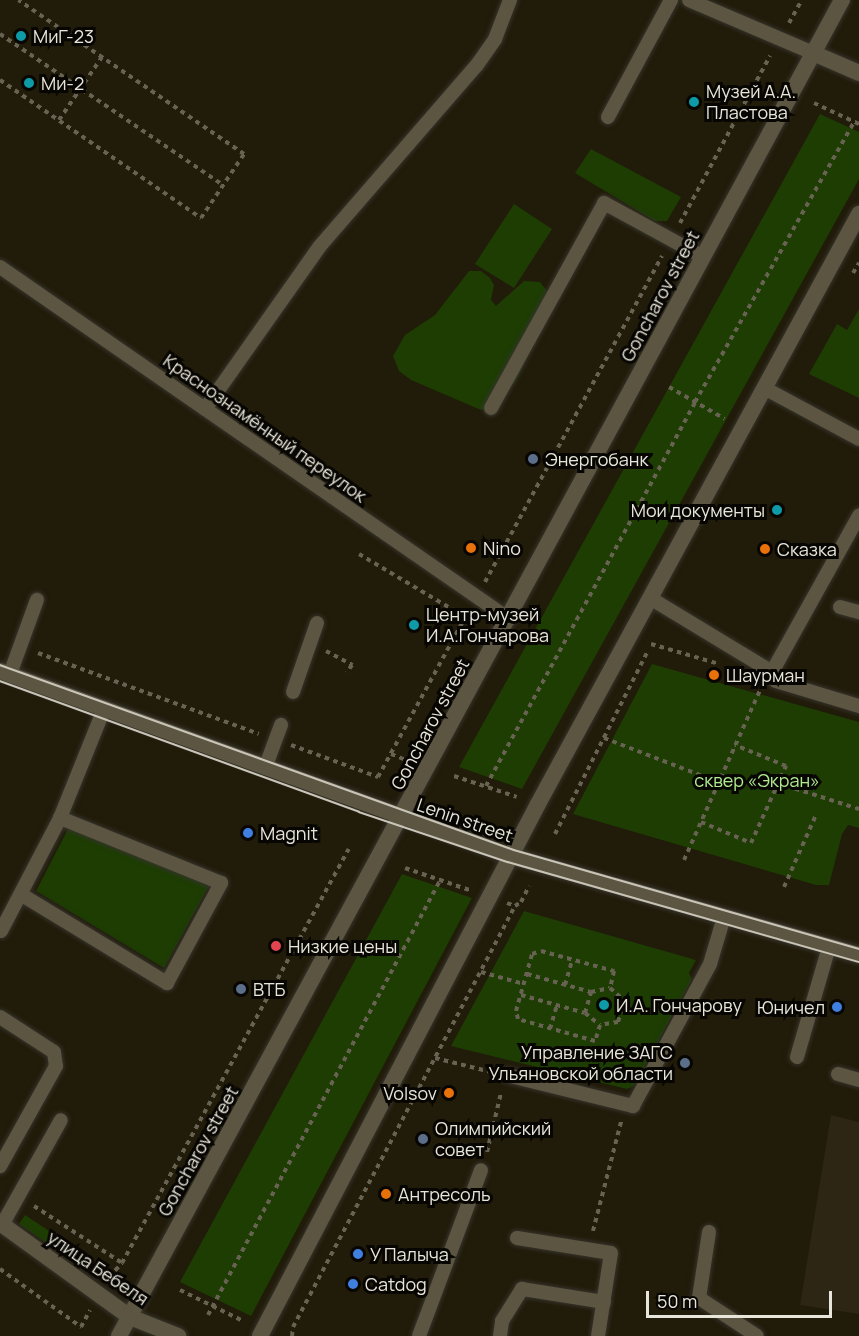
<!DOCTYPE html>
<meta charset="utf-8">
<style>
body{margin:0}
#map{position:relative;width:859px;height:1336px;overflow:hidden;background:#211b09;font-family:Manrope,sans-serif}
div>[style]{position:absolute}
.industrial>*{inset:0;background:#2d2615}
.green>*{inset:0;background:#1d3d03}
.path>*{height:4px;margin-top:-2px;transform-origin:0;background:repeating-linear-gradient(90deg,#676252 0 4.5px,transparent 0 9px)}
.roads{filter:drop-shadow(0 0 2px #36332c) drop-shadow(0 0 2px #36332c)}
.service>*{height:14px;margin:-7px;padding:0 7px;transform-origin:7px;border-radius:7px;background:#5b5541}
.minor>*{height:16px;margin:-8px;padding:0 8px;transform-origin:8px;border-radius:8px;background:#5b5541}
.tertiary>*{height:16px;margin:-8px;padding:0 8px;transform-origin:8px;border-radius:8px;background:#5b5541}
.secondary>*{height:16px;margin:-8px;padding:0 8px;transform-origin:8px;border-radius:8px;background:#5b5541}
.tram>*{height:1.5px;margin:-0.75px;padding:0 0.75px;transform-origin:0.75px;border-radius:0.75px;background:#c8c4b8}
.dots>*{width:16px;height:16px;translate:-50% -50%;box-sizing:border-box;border:3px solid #080602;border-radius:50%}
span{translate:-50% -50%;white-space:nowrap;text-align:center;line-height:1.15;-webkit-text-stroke:6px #080602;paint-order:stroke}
.poi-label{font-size:18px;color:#e8e5da}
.left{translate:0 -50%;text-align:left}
.right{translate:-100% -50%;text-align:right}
.street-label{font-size:18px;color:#e8e5da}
.park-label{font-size:18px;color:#b0eb90}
.scale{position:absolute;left:646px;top:1291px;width:186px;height:27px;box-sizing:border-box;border:3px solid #e8e5da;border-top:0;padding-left:8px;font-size:18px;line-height:21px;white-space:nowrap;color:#e8e5da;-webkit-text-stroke:4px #080602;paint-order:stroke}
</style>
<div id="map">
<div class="industrial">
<div style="clip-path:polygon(831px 1115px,859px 1122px,859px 1314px,800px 1305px)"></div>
</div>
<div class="green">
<div style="clip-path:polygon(820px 114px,859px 132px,859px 179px,522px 789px,459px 767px)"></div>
<div style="clip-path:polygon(591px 149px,681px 197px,667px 221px,655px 221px,575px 173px)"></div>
<div style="clip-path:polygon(514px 204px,552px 229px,514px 288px,475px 264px)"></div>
<div style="clip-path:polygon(469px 271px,481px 271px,490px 278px,494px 285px,491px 300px,496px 306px,524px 281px,540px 282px,548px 292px,538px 335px,516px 381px,498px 404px,481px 410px,411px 380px,399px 371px,393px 356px,405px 335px,435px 315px)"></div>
<div style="clip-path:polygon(859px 309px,859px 398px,809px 374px,837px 324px,847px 330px)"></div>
<div style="clip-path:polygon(652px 664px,859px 722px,859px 828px,848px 825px,842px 834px,829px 885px,816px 885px,573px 814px)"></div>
<div style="clip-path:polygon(69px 827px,209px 886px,164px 968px,36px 891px)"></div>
<div style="clip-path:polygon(402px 874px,472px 898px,251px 1316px,180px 1282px)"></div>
<div style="clip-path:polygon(524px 911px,696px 960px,689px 973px,692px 979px,634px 1086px,627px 1089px,451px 1046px)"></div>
<div style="clip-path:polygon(25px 1215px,89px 1257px,83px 1268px,19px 1224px)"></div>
</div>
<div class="path">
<div style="left:789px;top:23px;width:26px;rotate:-61deg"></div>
<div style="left:0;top:34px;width:269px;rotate:34.1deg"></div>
<div style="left:0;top:80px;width:244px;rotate:34.5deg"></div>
<div style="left:201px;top:218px;width:77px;rotate:-56.1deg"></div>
<div style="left:244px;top:154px;width:273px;rotate:-145.7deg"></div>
<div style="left:814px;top:103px;width:50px;rotate:25deg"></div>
<div style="left:59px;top:120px;width:76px;rotate:-55.7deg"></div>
<div style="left:680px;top:223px;width:190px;rotate:-61.7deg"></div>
<div style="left:853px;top:273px;width:12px;rotate:-59deg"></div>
<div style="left:669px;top:387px;width:64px;rotate:29.7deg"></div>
<div style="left:359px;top:554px;width:123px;rotate:30.7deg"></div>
<div style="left:485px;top:582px;width:371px;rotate:-61.5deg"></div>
<div style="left:651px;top:644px;width:68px;rotate:16.3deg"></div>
<div style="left:326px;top:651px;width:30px;rotate:28deg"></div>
<div style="left:352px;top:665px;width:9px;rotate:126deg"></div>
<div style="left:38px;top:653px;width:235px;rotate:20.1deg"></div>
<div style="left:604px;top:738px;width:122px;rotate:21.1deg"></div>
<div style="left:291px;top:745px;width:93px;rotate:20.2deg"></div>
<div style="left:378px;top:777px;width:188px;rotate:-61.4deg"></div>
<div style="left:391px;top:754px;width:16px;rotate:22deg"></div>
<div style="left:454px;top:776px;width:66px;rotate:18.4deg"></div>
<div style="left:778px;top:783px;width:85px;rotate:17.8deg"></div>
<div style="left:486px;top:786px;width:437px;rotate:-61.4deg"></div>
<div style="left:695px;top:402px;width:322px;rotate:-60.4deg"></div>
<div style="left:701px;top:822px;width:54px;rotate:22.8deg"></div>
<div style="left:751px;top:843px;width:85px;rotate:-65.6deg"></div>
<div style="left:786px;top:766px;width:55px;rotate:-157.6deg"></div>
<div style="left:555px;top:834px;width:205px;rotate:-63.1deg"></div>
<div style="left:684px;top:860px;width:186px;rotate:-65.9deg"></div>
<div style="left:405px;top:868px;width:71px;rotate:18.9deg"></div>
<div style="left:784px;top:887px;width:77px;rotate:-66.1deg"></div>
<div style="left:507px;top:903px;width:9px;rotate:21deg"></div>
<div style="left:515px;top:906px;width:7px;rotate:-34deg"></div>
<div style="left:521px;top:902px;width:18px;rotate:-63deg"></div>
<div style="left:541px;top:951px;width:76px;rotate:15.3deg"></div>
<div style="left:614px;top:971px;width:17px;rotate:103deg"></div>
<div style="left:610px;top:988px;width:18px;rotate:41deg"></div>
<div style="left:624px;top:1000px;width:23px;rotate:105deg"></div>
<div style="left:618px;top:1022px;width:18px;rotate:171deg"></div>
<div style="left:600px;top:1025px;width:17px;rotate:107deg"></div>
<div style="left:595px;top:1041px;width:80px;rotate:-164.1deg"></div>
<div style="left:518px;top:1019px;width:8px;rotate:-104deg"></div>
<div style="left:516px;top:1011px;width:59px;rotate:-74.3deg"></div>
<div style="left:532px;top:954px;width:9px;rotate:-18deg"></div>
<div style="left:481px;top:972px;width:45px;rotate:15.6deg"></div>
<div style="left:527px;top:974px;width:66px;rotate:15.7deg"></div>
<div style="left:591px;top:992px;width:19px;rotate:-12deg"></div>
<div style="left:565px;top:985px;width:26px;rotate:-74deg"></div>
<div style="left:521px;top:995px;width:66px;rotate:15.7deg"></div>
<div style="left:585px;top:1013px;width:19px;rotate:39deg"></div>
<div style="left:585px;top:1013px;width:22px;rotate:-74deg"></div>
<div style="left:550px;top:1029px;width:25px;rotate:-74deg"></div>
<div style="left:435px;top:1058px;width:58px;rotate:14deg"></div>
<div style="left:487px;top:1152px;width:61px;rotate:-76.7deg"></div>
<div style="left:34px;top:1206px;width:105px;rotate:32.9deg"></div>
<div style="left:593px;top:1231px;width:113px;rotate:-75.6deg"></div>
<div style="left:0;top:1269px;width:100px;rotate:35.6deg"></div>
<div style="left:81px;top:1327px;width:19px;rotate:-62deg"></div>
<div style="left:109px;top:1277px;width:19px;rotate:-47deg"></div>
<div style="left:122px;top:1263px;width:472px;rotate:-61.3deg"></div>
<div style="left:180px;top:1290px;width:70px;rotate:26.2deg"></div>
<div style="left:208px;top:1315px;width:493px;rotate:-61.9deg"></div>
<div style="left:292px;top:1336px;width:9px;rotate:-84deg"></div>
<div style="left:293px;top:1327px;width:476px;rotate:-62.2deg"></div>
</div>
<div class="roads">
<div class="service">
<div style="left:689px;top:0;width:135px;rotate:23.1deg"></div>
<div style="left:608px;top:117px;width:133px;rotate:-61.7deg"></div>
<div style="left:0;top:267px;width:619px;rotate:34.67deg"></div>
<div style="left:764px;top:388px;width:108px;rotate:28.2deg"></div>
<div style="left:491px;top:408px;width:234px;rotate:-61.1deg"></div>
<div style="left:604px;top:203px;width:113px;rotate:28.6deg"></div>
<div style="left:205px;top:409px;width:199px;rotate:-54.8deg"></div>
<div style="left:320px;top:246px;width:240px;rotate:-49.1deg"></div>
<div style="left:477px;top:65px;width:32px;rotate:-55deg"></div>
<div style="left:495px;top:39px;width:42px;rotate:-69deg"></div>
<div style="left:650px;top:598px;width:139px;rotate:31.2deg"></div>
<div style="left:769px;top:670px;width:13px;rotate:58deg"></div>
<div style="left:776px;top:681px;width:87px;rotate:16.8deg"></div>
<div style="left:840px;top:607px;width:20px;rotate:15deg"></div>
<div style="left:772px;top:672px;width:179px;rotate:-60.9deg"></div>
<div style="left:10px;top:674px;width:79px;rotate:-70deg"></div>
<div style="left:293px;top:692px;width:73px;rotate:-70.8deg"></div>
<div style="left:265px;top:768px;width:46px;rotate:-69.6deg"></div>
<div style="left:22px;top:895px;width:170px;rotate:31.3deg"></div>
<div style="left:167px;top:983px;width:114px;rotate:-61.6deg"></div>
<div style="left:221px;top:883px;width:174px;rotate:-158deg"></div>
<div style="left:1px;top:931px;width:127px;rotate:-62.4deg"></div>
<div style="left:60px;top:818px;width:118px;rotate:-68deg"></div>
<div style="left:0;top:1017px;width:64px;rotate:32.9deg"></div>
<div style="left:54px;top:1052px;width:14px;rotate:82deg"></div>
<div style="left:56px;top:1066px;width:115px;rotate:119.2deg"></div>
<div style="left:797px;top:1057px;width:115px;rotate:-73.8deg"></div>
<div style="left:838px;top:1074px;width:22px;rotate:16deg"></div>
<div style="left:507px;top:1075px;width:130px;rotate:13.8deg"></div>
<div style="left:633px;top:1106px;width:162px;rotate:-61.5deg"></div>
<div style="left:710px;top:964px;width:49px;rotate:-73.4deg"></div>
<div style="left:2px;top:1225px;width:120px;rotate:-60.7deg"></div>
<div style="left:709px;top:1232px;width:67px;rotate:98.6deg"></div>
<div style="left:699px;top:1298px;width:69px;rotate:33.2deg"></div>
<div style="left:517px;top:1238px;width:95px;rotate:9.1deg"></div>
<div style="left:611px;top:1253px;width:84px;rotate:98.9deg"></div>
<div style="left:419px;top:1336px;width:177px;rotate:-69.5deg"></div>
<div style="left:500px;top:1336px;width:15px;rotate:-82deg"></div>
<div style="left:502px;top:1321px;width:38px;rotate:-58deg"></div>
<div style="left:522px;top:1289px;width:83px;rotate:9deg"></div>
</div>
<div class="minor">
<div style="left:813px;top:53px;width:50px;rotate:23.5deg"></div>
<div style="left:0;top:1223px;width:160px;rotate:35.9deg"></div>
<div style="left:130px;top:1317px;width:52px;rotate:21.6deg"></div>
</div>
<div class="tertiary">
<div style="left:0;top:671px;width:543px;rotate:19.9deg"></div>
<div style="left:511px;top:856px;width:362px;rotate:15.9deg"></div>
</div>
<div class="secondary">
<div style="left:119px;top:1336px;width:1519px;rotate:-61.58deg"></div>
<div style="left:260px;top:1336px;width:600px;rotate:-62.41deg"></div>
<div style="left:538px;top:804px;width:672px;rotate:-61.45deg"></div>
</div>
</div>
<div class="tram">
<div style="left:0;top:665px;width:546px;rotate:19.79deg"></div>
<div style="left:514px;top:850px;width:359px;rotate:16deg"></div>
<div style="left:0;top:681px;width:382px;rotate:20deg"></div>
<div style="left:359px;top:812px;width:157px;rotate:18.6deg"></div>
<div style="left:508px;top:862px;width:365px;rotate:15.9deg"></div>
</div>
<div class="dots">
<div style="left:21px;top:36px;background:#0f9aa8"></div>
<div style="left:29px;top:83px;background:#0f9aa8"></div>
<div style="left:694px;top:102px;background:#0f9aa8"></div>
<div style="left:533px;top:459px;background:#5c6f8a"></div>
<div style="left:777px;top:510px;background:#0f9aa8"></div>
<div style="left:471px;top:548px;background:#e8710a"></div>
<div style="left:765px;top:549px;background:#e8710a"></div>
<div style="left:414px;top:625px;background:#0f9aa8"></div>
<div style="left:714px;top:675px;background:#e8710a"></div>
<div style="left:248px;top:833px;background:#3f7fe0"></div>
<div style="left:276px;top:946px;background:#e0444e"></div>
<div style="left:241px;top:989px;background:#5c6f8a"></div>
<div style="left:604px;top:1005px;background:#0f9aa8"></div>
<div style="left:837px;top:1007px;background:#3f7fe0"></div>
<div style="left:685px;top:1063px;background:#5c6f8a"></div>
<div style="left:449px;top:1093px;background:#e8710a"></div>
<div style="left:423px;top:1139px;background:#5c6f8a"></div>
<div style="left:386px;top:1194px;background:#e8710a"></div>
<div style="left:358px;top:1254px;background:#3f7fe0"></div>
<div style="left:353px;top:1284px;background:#3f7fe0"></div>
</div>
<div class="poi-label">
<span class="left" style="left:33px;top:36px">МиГ-23</span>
<span class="left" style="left:41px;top:83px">Ми-2</span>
<span class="left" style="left:706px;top:102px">Музей А.А.<br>Пластова</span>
<span class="left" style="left:545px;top:459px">Энергобанк</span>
<span class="right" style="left:765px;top:510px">Мои документы</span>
<span class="left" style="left:483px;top:548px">Nino</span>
<span class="left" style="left:777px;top:549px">Сказка</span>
<span class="left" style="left:426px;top:625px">Центр-музей<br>И.А.Гончарова</span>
<span class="left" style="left:726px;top:675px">Шаурман</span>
<span class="left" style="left:260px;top:833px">Magnit</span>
<span class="left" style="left:288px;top:946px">Низкие цены</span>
<span class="left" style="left:253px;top:989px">ВТБ</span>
<span class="left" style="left:616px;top:1005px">И.А. Гончарову</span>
<span class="right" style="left:825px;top:1007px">Юничел</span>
<span class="right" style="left:673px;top:1063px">Управление ЗАГС<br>Ульяновской области</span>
<span class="right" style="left:437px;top:1093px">Volsov</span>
<span class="left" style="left:435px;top:1139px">Олимпийский<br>совет</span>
<span class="left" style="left:398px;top:1194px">Антресоль</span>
<span class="left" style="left:370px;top:1254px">У Палыча</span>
<span class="left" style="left:365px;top:1284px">Catdog</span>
</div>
<div class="street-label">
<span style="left:660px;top:296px;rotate:-62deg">Goncharov street</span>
<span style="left:265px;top:428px;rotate:35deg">Краснознамённый переулок</span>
<span style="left:430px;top:724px;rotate:-62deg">Goncharov street</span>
<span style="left:465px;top:820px;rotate:19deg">Lenin street</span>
<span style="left:198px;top:1151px;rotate:-61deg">Goncharov street</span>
<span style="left:98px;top:1268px;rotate:34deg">улица Бебеля</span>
</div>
<div class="park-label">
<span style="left:757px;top:780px">сквер «Экран»</span>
</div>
<div class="scale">50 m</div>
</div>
